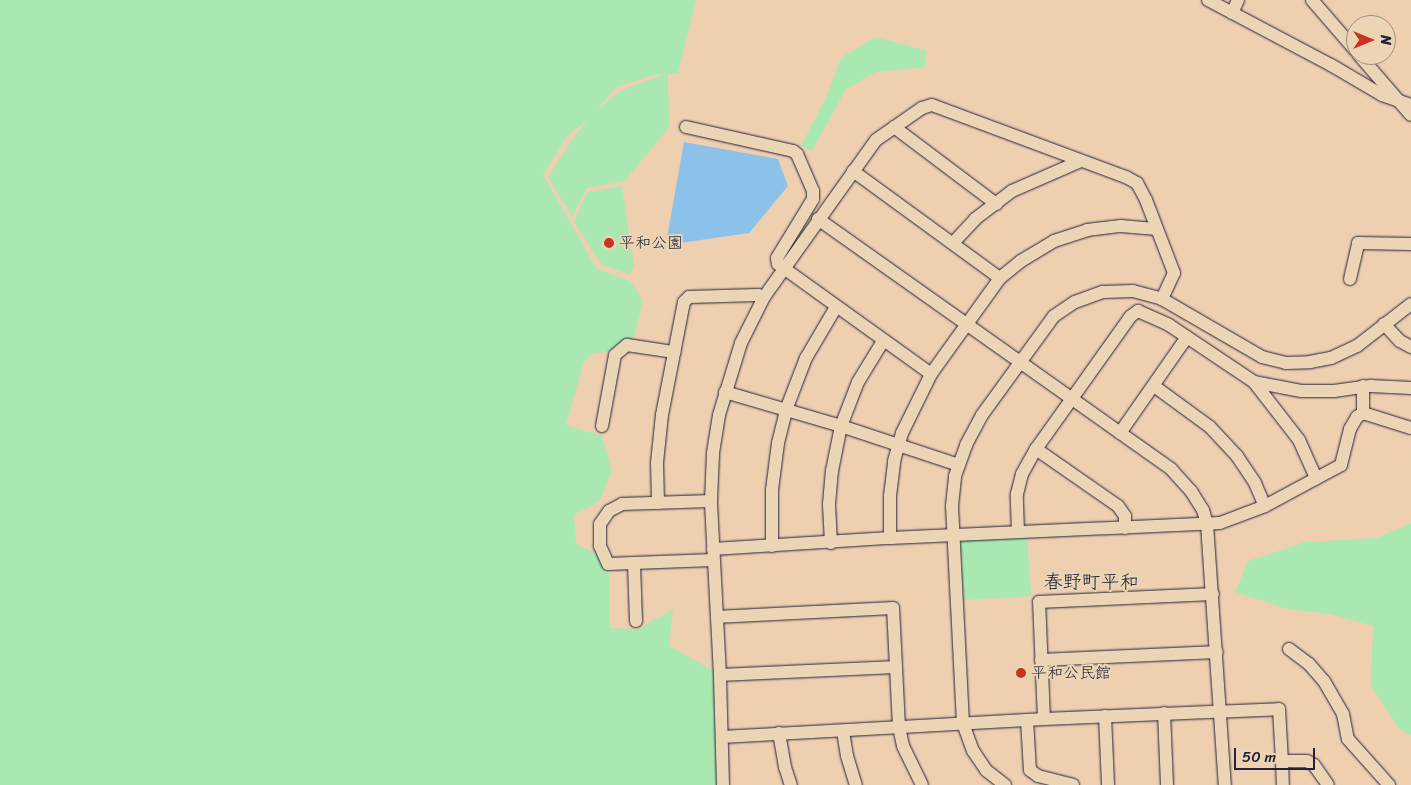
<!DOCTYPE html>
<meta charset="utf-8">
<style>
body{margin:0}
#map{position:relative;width:1411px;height:785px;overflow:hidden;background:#eecfaf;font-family:Sriracha,"Klee One",sans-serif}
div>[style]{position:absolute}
.green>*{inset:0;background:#a9e9b1}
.water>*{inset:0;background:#8cc1ea}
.roads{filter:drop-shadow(0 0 1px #22223b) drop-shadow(0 0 1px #22223b)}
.minor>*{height:12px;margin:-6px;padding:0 6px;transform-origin:6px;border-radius:6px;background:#ecd5b5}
.dots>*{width:14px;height:14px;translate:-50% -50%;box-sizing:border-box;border:2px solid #ecd5b5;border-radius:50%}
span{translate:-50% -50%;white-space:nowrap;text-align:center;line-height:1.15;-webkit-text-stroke:4px #ecd5b5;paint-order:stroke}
.poi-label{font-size:16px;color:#22223b}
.left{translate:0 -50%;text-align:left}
.quarter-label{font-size:19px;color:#22223b}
.north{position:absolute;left:1346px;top:15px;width:50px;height:50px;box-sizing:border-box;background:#ecd5b5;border:1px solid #9b8d84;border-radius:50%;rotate:90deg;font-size:14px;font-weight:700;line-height:20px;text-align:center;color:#22223b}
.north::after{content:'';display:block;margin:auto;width:18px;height:22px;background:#c8321e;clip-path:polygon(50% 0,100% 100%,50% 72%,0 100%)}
.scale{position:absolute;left:1234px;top:748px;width:81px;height:22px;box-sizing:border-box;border:2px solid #22223b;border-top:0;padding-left:6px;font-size:15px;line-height:18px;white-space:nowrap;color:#22223b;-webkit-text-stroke:4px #ecd5b5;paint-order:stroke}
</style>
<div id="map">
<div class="green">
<div style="clip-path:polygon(evenodd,0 0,696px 0,678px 73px,668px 74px,669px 127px,625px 181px,587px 188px,572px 217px,548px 177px,572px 140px,588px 120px,568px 135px,543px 175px,597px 269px,630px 281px,643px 300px,634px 337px,612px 351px,594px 353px,584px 361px,566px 425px,602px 436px,612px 471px,599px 501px,574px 515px,576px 543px,598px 555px,609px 571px,609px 628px,638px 629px,673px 609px,669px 646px,716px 672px,718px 785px,0 785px,0 0,665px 74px,620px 91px,596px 111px,616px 87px,654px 75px,665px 74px)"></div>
<div style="clip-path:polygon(875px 37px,925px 50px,925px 67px,876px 72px,846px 89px,812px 151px,801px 146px,828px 93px,841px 58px)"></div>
<div style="clip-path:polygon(622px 186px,634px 267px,630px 274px,602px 265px,574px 222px,587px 192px)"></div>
<div style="clip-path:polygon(1411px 523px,1411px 735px,1399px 729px,1371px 685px,1373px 626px,1330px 614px,1288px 609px,1235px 592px,1248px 561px,1305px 542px,1377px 538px)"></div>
<div style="clip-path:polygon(1027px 536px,1031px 596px,963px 600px,960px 539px)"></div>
</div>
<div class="water">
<div style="clip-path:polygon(684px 142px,778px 159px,788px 186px,749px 233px,680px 243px,667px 238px)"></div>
</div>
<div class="roads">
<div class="minor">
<div style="left:1208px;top:0;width:139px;rotate:27.9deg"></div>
<div style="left:1331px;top:65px;width:59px;rotate:30.5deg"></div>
<div style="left:1382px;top:95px;width:31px;rotate:19deg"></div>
<div style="left:1312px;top:0;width:67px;rotate:49.2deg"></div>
<div style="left:1232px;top:13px;width:14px;rotate:-65deg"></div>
<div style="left:1359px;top:55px;width:79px;rotate:49.1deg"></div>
<div style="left:686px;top:127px;width:110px;rotate:12.6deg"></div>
<div style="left:793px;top:151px;width:5px;rotate:37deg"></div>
<div style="left:797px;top:154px;width:40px;rotate:66.6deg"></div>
<div style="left:813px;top:191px;width:8px;rotate:90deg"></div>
<div style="left:813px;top:199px;width:69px;rotate:121.4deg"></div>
<div style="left:777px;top:258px;width:6px;rotate:81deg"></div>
<div style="left:778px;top:264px;width:188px;rotate:35.7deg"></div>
<div style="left:894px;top:127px;width:128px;rotate:37deg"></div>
<div style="left:853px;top:171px;width:182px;rotate:36.1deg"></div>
<div style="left:818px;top:219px;width:433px;rotate:35.3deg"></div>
<div style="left:1171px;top:469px;width:30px;rotate:48deg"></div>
<div style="left:1191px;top:491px;width:22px;rotate:58deg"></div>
<div style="left:1203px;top:510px;width:15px;rotate:74deg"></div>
<div style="left:1207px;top:524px;width:262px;rotate:86.1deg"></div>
<div style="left:953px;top:243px;width:33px;rotate:-47deg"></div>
<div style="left:975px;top:219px;width:46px;rotate:-37.1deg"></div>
<div style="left:1012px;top:191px;width:75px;rotate:-23.5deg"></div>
<div style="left:1350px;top:279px;width:37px;rotate:-77deg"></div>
<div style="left:1358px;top:243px;width:53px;rotate:1.1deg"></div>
<div style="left:1384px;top:324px;width:23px;rotate:47deg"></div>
<div style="left:1400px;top:341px;width:13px;rotate:29deg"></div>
<div style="left:1254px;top:382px;width:48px;rotate:10.8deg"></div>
<div style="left:1301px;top:391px;width:33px"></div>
<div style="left:1334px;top:391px;width:37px;rotate:-8deg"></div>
<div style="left:1371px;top:386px;width:40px;rotate:2.9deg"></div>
<div style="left:1154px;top:386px;width:69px;rotate:36.2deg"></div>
<div style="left:1210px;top:427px;width:40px;rotate:47deg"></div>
<div style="left:1237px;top:456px;width:32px;rotate:56deg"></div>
<div style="left:1255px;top:483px;width:25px;rotate:67deg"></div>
<div style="left:1363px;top:386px;width:27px;rotate:90deg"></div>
<div style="left:1363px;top:413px;width:50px;rotate:17.4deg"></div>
<div style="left:725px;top:392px;width:121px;rotate:16.3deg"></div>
<div style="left:841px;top:426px;width:124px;rotate:18.3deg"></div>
<div style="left:602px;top:426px;width:72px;rotate:-79.6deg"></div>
<div style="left:615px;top:355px;width:16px;rotate:-40deg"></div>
<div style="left:627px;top:345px;width:48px;rotate:8.5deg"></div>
<div style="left:1120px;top:433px;width:117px;rotate:-55.1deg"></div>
<div style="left:1036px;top:449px;width:100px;rotate:34.8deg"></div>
<div style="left:1118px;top:506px;width:12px;rotate:55deg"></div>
<div style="left:1125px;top:516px;width:12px;rotate:90deg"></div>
<div style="left:658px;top:503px;width:40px;rotate:-91.4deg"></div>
<div style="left:657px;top:463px;width:48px;rotate:-84.1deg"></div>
<div style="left:662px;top:415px;width:115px;rotate:-79deg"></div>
<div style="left:684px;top:302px;width:7px;rotate:-45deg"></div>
<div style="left:689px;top:297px;width:69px;rotate:-1.7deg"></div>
<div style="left:758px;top:295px;width:6px;rotate:18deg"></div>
<div style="left:1018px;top:532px;width:38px;rotate:-92deg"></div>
<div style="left:1017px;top:494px;width:21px;rotate:-76deg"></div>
<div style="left:1022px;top:474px;width:29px;rotate:-61deg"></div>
<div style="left:1036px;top:449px;width:163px;rotate:-54.5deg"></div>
<div style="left:1131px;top:316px;width:9px;rotate:-36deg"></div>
<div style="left:1138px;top:311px;width:34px;rotate:24deg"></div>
<div style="left:1169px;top:325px;width:102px;rotate:33.8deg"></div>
<div style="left:1254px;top:382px;width:73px;rotate:52.2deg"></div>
<div style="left:1299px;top:440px;width:42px;rotate:65.9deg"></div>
<div style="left:890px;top:538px;width:42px;rotate:-90deg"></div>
<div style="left:890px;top:496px;width:35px;rotate:-83deg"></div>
<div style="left:894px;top:461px;width:29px;rotate:-74deg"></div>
<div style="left:902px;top:433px;width:66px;rotate:-63.8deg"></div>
<div style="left:931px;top:374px;width:118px;rotate:-54.3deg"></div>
<div style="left:1000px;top:278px;width:27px;rotate:-39deg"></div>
<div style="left:1021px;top:261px;width:39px;rotate:-31deg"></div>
<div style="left:1054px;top:241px;width:35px;rotate:-18deg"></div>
<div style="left:1087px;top:230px;width:34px;rotate:-7deg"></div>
<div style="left:1121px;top:226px;width:36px;rotate:5deg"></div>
<div style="left:831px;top:543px;width:39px;rotate:-93deg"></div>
<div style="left:829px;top:504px;width:33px;rotate:-85deg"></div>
<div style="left:832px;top:471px;width:46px;rotate:-78.7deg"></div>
<div style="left:841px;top:426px;width:47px;rotate:-68.9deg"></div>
<div style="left:858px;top:382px;width:48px;rotate:-58.6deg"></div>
<div style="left:772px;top:546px;width:56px;rotate:-90deg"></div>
<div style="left:772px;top:490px;width:47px;rotate:-82.7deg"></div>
<div style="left:778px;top:443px;width:34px;rotate:-76deg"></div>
<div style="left:786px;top:410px;width:56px;rotate:-69deg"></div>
<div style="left:806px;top:358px;width:59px;rotate:-59.5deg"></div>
<div style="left:713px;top:549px;width:177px;rotate:-3.6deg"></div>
<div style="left:890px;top:538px;width:330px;rotate:-2.6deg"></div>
<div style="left:1220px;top:523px;width:48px;rotate:-20.7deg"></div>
<div style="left:1265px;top:506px;width:86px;rotate:-28.3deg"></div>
<div style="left:1341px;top:465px;width:37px;rotate:-76deg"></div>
<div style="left:1350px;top:429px;width:14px;rotate:-60deg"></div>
<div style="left:1357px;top:417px;width:7px;rotate:-34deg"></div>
<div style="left:634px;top:563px;width:26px;rotate:178deg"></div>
<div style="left:608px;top:564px;width:20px;rotate:-114deg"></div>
<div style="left:600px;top:546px;width:22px;rotate:-90deg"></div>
<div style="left:600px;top:524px;width:16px;rotate:-55deg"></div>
<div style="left:609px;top:511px;width:15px;rotate:-28deg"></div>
<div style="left:622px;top:504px;width:89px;rotate:-1.9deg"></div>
<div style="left:717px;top:617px;width:176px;rotate:-2.9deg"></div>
<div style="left:893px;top:608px;width:119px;rotate:87.1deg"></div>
<div style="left:899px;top:727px;width:19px;rotate:78deg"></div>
<div style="left:903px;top:746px;width:43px;rotate:64deg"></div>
<div style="left:636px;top:621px;width:58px;rotate:-92deg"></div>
<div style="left:634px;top:563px;width:79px;rotate:-2.2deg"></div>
<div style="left:1289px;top:649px;width:25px;rotate:37deg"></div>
<div style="left:1309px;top:664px;width:23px;rotate:49deg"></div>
<div style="left:1324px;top:681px;width:38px;rotate:60deg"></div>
<div style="left:1343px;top:714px;width:25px;rotate:79deg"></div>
<div style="left:1348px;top:739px;width:62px;rotate:48.3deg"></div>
<div style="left:1041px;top:660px;width:176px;rotate:-2.6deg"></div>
<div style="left:720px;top:675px;width:176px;rotate:-2.6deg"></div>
<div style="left:1164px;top:713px;width:72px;rotate:87.6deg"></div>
<div style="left:1105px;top:716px;width:69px;rotate:87.5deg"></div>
<div style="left:1044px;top:719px;width:117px;rotate:-92.4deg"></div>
<div style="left:1039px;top:602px;width:174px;rotate:-2.6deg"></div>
<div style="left:1027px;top:720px;width:50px;rotate:86.6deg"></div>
<div style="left:1030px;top:770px;width:10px;rotate:37deg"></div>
<div style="left:1038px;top:776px;width:36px;rotate:14deg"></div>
<div style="left:843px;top:731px;width:25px;rotate:81deg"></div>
<div style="left:847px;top:756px;width:30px;rotate:73deg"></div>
<div style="left:779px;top:733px;width:35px;rotate:80deg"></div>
<div style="left:785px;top:767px;width:19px;rotate:72deg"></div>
<div style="left:722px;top:737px;width:323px;rotate:-3.2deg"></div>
<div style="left:1044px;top:719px;width:235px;rotate:-2.4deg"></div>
<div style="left:1279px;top:709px;width:52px;rotate:86.7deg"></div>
<div style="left:1282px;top:761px;width:25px"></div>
<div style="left:1307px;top:761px;width:8px;rotate:30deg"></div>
<div style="left:1314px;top:765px;width:24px;rotate:55deg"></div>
<div style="left:1282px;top:761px;width:24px;rotate:88deg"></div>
<div style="left:723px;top:785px;width:110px;rotate:-91.6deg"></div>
<div style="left:720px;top:675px;width:174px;rotate:-93deg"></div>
<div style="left:711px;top:501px;width:48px;rotate:-87.6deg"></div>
<div style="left:713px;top:453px;width:38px;rotate:-81deg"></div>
<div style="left:719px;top:415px;width:75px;rotate:-73deg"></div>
<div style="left:741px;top:343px;width:51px;rotate:-63.4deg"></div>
<div style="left:764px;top:297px;width:193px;rotate:-54.5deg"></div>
<div style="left:876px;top:140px;width:56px;rotate:-34.8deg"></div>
<div style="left:922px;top:108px;width:10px;rotate:-17deg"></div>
<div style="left:932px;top:105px;width:207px;rotate:20.4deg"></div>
<div style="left:1126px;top:177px;width:13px;rotate:29deg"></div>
<div style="left:1137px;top:183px;width:19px;rotate:62deg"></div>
<div style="left:1146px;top:200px;width:78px;rotate:69deg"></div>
<div style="left:1174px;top:273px;width:29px;rotate:115deg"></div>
<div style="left:1005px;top:785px;width:24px;rotate:-142deg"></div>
<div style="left:986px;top:770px;width:23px;rotate:-124deg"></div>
<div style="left:973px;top:751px;width:30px;rotate:-110deg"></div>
<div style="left:963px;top:723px;width:217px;rotate:-92.9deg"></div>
<div style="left:952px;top:506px;width:30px;rotate:-84deg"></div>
<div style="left:955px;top:476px;width:33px;rotate:-70deg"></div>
<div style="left:966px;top:445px;width:34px;rotate:-62deg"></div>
<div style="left:982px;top:415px;width:122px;rotate:-54deg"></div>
<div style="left:1054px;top:316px;width:25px;rotate:-34deg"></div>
<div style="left:1075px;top:302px;width:30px;rotate:-20deg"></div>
<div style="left:1103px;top:292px;width:30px;rotate:-2deg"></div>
<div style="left:1133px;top:291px;width:30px;rotate:15deg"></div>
<div style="left:1162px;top:299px;width:116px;rotate:30.1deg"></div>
<div style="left:1262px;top:357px;width:25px;rotate:14deg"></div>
<div style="left:1286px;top:363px;width:24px;rotate:-2deg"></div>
<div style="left:1310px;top:362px;width:21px;rotate:-11deg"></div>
<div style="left:1331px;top:358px;width:29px;rotate:-25deg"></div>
<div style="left:1357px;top:346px;width:68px;rotate:-37.9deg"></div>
</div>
</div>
<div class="dots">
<div style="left:609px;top:243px;background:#c8321e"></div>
<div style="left:1021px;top:673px;background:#c8321e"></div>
</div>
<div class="poi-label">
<span class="left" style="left:619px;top:243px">平和公園</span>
<span class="left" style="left:1031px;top:673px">平和公民館</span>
</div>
<div class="quarter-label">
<span style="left:1091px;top:582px">春野町平和</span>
</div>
<div class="north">N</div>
<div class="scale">50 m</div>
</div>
